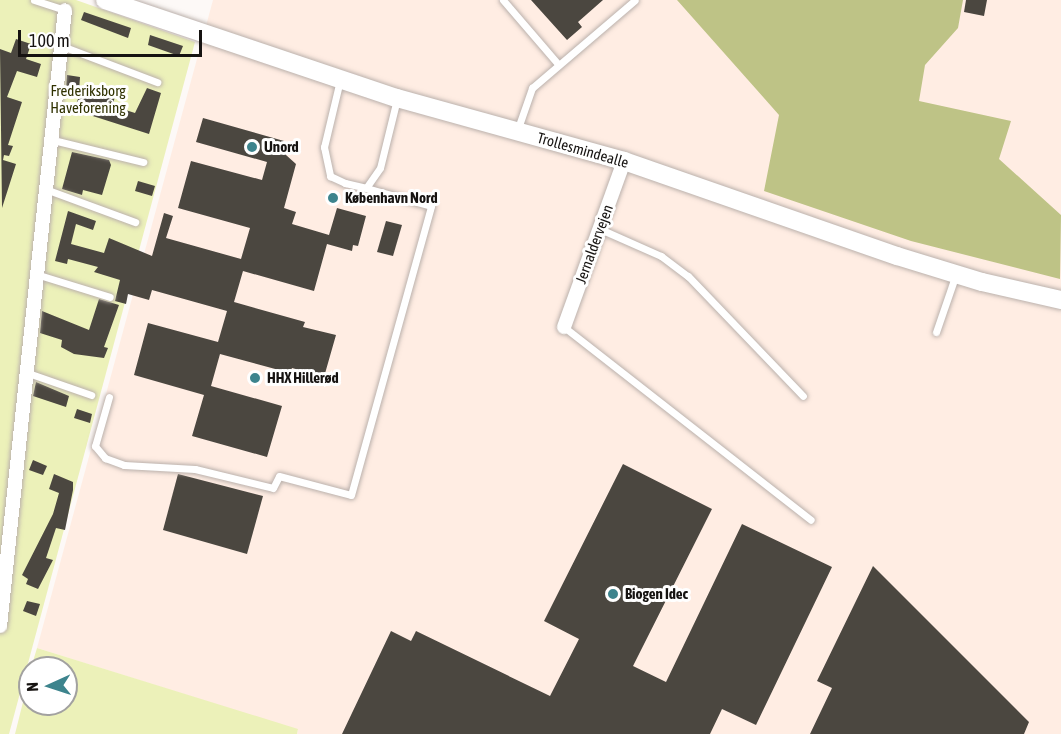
<!DOCTYPE html>
<meta charset="utf-8">
<style>
body{margin:0}
#map{position:relative;width:1061px;height:734px;overflow:hidden;background:#fdf9f7;font-family:"Asap Condensed",sans-serif}
div>[style]{position:absolute}
.built>*{inset:0;background:#ffede3}
.green>*{inset:0;background:#ecf1b9}
.forest>*{inset:0;background:#bec386}
.building>*{inset:0;background:#4b4740}
.roads{filter:drop-shadow(0 0 2px #bbb1ac) drop-shadow(0 0 2px #bbb1ac)}
.lane>*{height:7px;margin:-3.5px;padding:0 3.5px;transform-origin:3.5px;border-radius:3.5px;background:#fff}
.street>*{height:14px;margin:-7px;padding:0 7px;transform-origin:7px;border-radius:7px;background:#fff}
.secondary>*{height:18px;margin:-9px;padding:0 9px;transform-origin:9px;border-radius:9px;background:#fff}
.dots>*{width:16px;height:16px;translate:-50% -50%;box-sizing:border-box;border:3px solid #fff;border-radius:50%}
span{translate:-50% -50%;white-space:nowrap;text-align:center;line-height:1.15;-webkit-text-stroke:6px #fff;paint-order:stroke}
.park-label{font-size:15px;color:#303201}
.poi-label{font-size:15px;color:#161311;font-weight:700}
.left{translate:0 -50%;text-align:left}
.street-label{font-size:15px;color:#161311}
.north{position:absolute;left:18px;top:656px;width:60px;height:60px;box-sizing:border-box;background:#fff;border:2px solid #a2a1a0;border-radius:50%;rotate:267deg;font-size:16px;font-weight:700;line-height:24px;text-align:center;color:#161311}
.north::after{content:'';display:block;margin:auto;width:21px;height:27px;background:#3d848d;clip-path:polygon(50% 0,100% 100%,50% 72%,0 100%)}
.scale{position:absolute;left:18px;top:30px;width:184px;height:27px;box-sizing:border-box;border:3px solid #161311;border-top:0;padding-left:8px;font-size:18px;line-height:21px;white-space:nowrap;color:#161311;-webkit-text-stroke:4px #fff;paint-order:stroke}
</style>
<div id="map">
<div class="built">
<div style="clip-path:polygon(213px 0,1061px 0,1061px 734px,297px 734px,298px 730px,37px 648px)"></div>
</div>
<div class="green">
<div style="clip-path:polygon(0 0,76px 0,195px 42px,9px 734px,0 734px)"></div>
<div style="clip-path:polygon(37px 648px,298px 729px,297px 734px,15px 734px,30px 674px,30px 704px,66px 704px,66px 668px,31px 668px)"></div>
</div>
<div class="forest">
<div style="clip-path:polygon(677px 0,963px 0,958px 28px,925px 65px,919px 101px,1011px 121px,999px 159px,1061px 215px,1060px 279px,911px 241px,764px 191px,779px 115px)"></div>
</div>
<div class="building">
<div style="clip-path:polygon(531px 0,603px 0,578px 22px,582px 27px,567px 40px)"></div>
<div style="clip-path:polygon(966px 0,987px 0,984px 16px,964px 12px)"></div>
<div style="clip-path:polygon(84px 12px,131px 28px,128px 38px,81px 20px)"></div>
<div style="clip-path:polygon(150px 35px,183px 46px,179px 56px,148px 45px)"></div>
<div style="clip-path:polygon(16px 39px,31px 44px,26px 59px,41px 64px,37px 77px,17px 71px,7px 97px,22px 102px,8px 145px,13px 146px,9px 156px,4px 155px,3px 160px,16px 164px,2px 208px,0 49px,11px 53px)"></div>
<div style="clip-path:polygon(67px 75px,80px 77px,79px 91px,66px 89px)"></div>
<div style="clip-path:polygon(82px 88px,115px 95px,113px 106px,135px 113px,147px 88px,161px 93px,149px 134px,74px 110px)"></div>
<div style="clip-path:polygon(203px 118px,284px 141px,286px 155px,296px 164px,284px 208px,296px 212px,292px 224px,329px 235px,337px 208px,366px 216px,358px 246px,353px 245px,352px 251px,327px 244px,314px 291px,243px 271px,234px 302px,305px 322px,303px 327px,336px 335px,324px 377px,292px 368px,290px 373px,220px 354px,211px 386px,282px 406px,267px 457px,192px 436px,204px 395px,134px 375px,148px 323px,218px 342px,227px 311px,152px 290px,149px 300px,128px 294px,126px 304px,115px 301px,120px 280px,94px 272px,98px 267px,68px 259px,67px 264px,55px 261px,68px 211px,96px 221px,93px 230px,76px 224px,71px 244px,104px 253px,109px 238px,152px 256px,164px 213px,173px 216px,166px 238px,241px 259px,250px 228px,178px 208px,191px 161px,262px 180px,267px 162px,196px 142px)"></div>
<div style="clip-path:polygon(72px 152px,109px 160px,111px 165px,102px 195px,83px 190px,82px 195px,62px 189px)"></div>
<div style="clip-path:polygon(138px 181px,155px 186px,152px 196px,135px 191px)"></div>
<div style="clip-path:polygon(386px 221px,402px 225px,393px 256px,377px 252px)"></div>
<div style="clip-path:polygon(99px 299px,119px 305px,104px 347px,108px 348px,104px 358px,74px 354px,61px 347px,62px 340px,40px 333px,42px 311px,89px 330px)"></div>
<div style="clip-path:polygon(36px 382px,69px 396px,66px 407px,33px 396px)"></div>
<div style="clip-path:polygon(77px 409px,92px 414px,90px 423px,74px 418px)"></div>
<div style="clip-path:polygon(33px 460px,47px 466px,43px 475px,29px 470px)"></div>
<div style="clip-path:polygon(623px 464px,712px 509px,633px 666px,666px 682px,742px 524px,832px 567px,756px 725px,722px 709px,710px 734px,342px 734px,391px 631px,411px 641px,416px 631px,550px 696px,579px 639px,544px 621px)"></div>
<div style="clip-path:polygon(54px 474px,73px 482px,73px 490px,65px 530px,56px 528px,46px 558px,53px 560px,38px 589px,26px 584px,28px 579px,22px 575px,53px 514px,59px 493px,49px 489px)"></div>
<div style="clip-path:polygon(178px 474px,263px 496px,247px 554px,163px 530px)"></div>
<div style="clip-path:polygon(873px 566px,1029px 722px,1024px 734px,810px 734px,832px 688px,817px 681px)"></div>
<div style="clip-path:polygon(27px 601px,40px 604px,36px 616px,23px 611px)"></div>
</div>
<div class="roads">
<div class="lane">
<div style="left:34px;top:0;width:33px;rotate:18deg"></div>
<div style="left:503px;top:0;width:84px;rotate:49.3deg"></div>
<div style="left:62px;top:46px;width:102px;rotate:20.8deg"></div>
<div style="left:340px;top:80px;width:69px;rotate:103.4deg"></div>
<div style="left:324px;top:147px;width:30px;rotate:78deg"></div>
<div style="left:330px;top:176px;width:17px;rotate:25deg"></div>
<div style="left:345px;top:183px;width:22px;rotate:13deg"></div>
<div style="left:366px;top:188px;width:24px;rotate:-55deg"></div>
<div style="left:380px;top:168px;width:71px;rotate:-76.2deg"></div>
<div style="left:517px;top:131px;width:46px;rotate:-70.8deg"></div>
<div style="left:532px;top:88px;width:135px;rotate:-40.5deg"></div>
<div style="left:53px;top:140px;width:93px;rotate:13.7deg"></div>
<div style="left:48px;top:190px;width:93px;rotate:20.2deg"></div>
<div style="left:600px;top:229px;width:67px;rotate:23.9deg"></div>
<div style="left:661px;top:256px;width:34px;rotate:37deg"></div>
<div style="left:688px;top:276px;width:166px;rotate:46.2deg"></div>
<div style="left:39px;top:275px;width:74px;rotate:17.2deg"></div>
<div style="left:564px;top:327px;width:313px;rotate:38deg"></div>
<div style="left:936px;top:332px;width:61px;rotate:-71deg"></div>
<div style="left:28px;top:373px;width:67px;rotate:19.2deg"></div>
<div style="left:109px;top:397px;width:51px;rotate:105.9deg"></div>
<div style="left:95px;top:446px;width:16px;rotate:50deg"></div>
<div style="left:105px;top:458px;width:20px;rotate:20deg"></div>
<div style="left:124px;top:465px;width:71px;rotate:3.2deg"></div>
<div style="left:195px;top:469px;width:80px;rotate:13.7deg"></div>
<div style="left:273px;top:488px;width:13px;rotate:-63deg"></div>
<div style="left:279px;top:476px;width:74px;rotate:14.8deg"></div>
<div style="left:351px;top:495px;width:300px;rotate:-74.5deg"></div>
<div style="left:431px;top:206px;width:67px;rotate:-164.5deg"></div>
</div>
<div class="street">
<div style="left:564px;top:327px;width:177px;rotate:-70.1deg"></div>
<div style="left:0;top:626px;width:619px;rotate:-83.98deg"></div>
</div>
<div class="secondary">
<div style="left:105px;top:0;width:308px;rotate:18.6deg"></div>
<div style="left:397px;top:98px;width:236px;rotate:15.5deg"></div>
<div style="left:624px;top:161px;width:289px;rotate:19.2deg"></div>
<div style="left:897px;top:256px;width:89px;rotate:17deg"></div>
<div style="left:982px;top:282px;width:81px;rotate:12.8deg"></div>
</div>
</div>
<div class="dots">
<div style="left:252px;top:147px;background:#3d848d"></div>
<div style="left:333px;top:198px;background:#3d848d"></div>
<div style="left:255px;top:378px;background:#3d848d"></div>
<div style="left:613px;top:594px;background:#3d848d"></div>
</div>
<div class="park-label">
<span style="left:88px;top:99px">Frederiksborg<br>Haveforening</span>
</div>
<div class="poi-label">
<span class="left" style="left:264px;top:147px">Unord</span>
<span class="left" style="left:345px;top:198px">København Nord</span>
<span class="left" style="left:267px;top:378px">HHX Hillerød</span>
<span class="left" style="left:625px;top:594px">Biogen Idec</span>
</div>
<div class="street-label">
<span style="left:583px;top:150px;rotate:16deg">Trollesmindealle</span>
<span style="left:594px;top:244px;rotate:-70deg">Jernaldervejen</span>
</div>
<div class="north">N</div>
<div class="scale">100 m</div>
</div>
